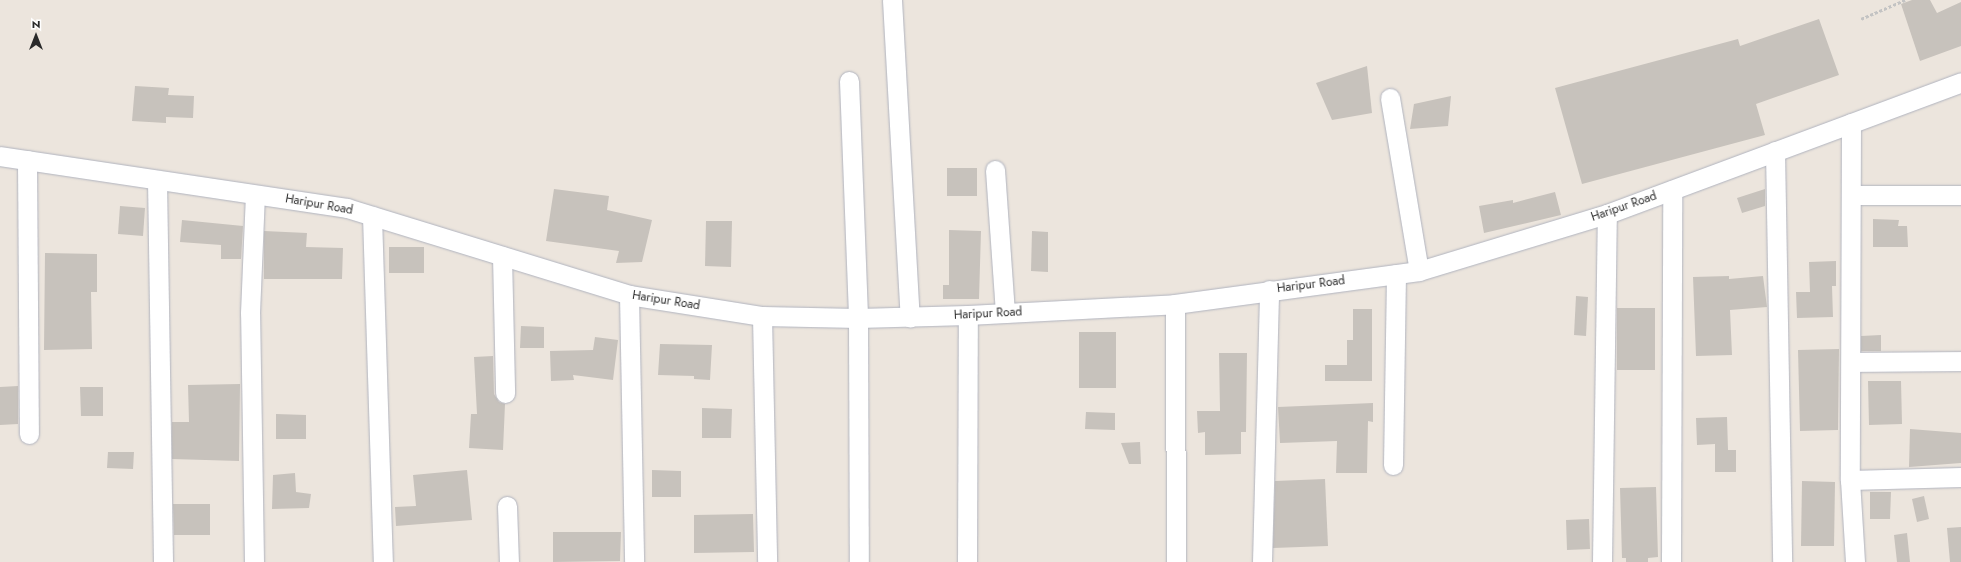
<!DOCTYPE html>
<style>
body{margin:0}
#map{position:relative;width:1961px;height:562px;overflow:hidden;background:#ece5dd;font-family:Jost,sans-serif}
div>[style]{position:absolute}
.building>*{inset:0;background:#c7c2bc}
.path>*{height:2.5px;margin-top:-1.25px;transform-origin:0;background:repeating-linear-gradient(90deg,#c3c3c3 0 3px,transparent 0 5px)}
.roads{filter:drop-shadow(0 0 1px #b0b3be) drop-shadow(0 0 1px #b0b3be)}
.minor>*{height:19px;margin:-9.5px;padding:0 9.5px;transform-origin:9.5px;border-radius:9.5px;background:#fff}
span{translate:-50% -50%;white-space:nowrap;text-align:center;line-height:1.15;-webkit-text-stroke:3px #fff;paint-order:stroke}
.street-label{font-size:12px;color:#2a2a2a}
.north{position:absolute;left:16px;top:16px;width:40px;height:40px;-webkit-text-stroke:3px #fff;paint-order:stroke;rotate:0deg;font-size:11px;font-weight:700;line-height:16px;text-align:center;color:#2a2a2a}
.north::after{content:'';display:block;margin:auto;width:14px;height:18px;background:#2a2a2a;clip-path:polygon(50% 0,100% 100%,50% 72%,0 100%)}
</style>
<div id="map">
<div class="building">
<div style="clip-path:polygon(1912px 0,1930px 0,1937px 13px,1961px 2px,1961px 46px,1920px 61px,1901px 4px)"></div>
<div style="clip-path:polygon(1819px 19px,1839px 75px,1756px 104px,1765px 135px,1582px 184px,1555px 88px,1738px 39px,1740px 46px)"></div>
<div style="clip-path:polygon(1367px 66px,1372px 113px,1332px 120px,1316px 83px)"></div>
<div style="clip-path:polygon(135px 86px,169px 88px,168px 95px,194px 96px,193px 118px,166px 117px,166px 123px,132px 121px)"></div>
<div style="clip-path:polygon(1451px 96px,1448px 126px,1410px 129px,1414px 104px)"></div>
<div style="clip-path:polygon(947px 168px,977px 168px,977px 196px,947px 196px)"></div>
<div style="clip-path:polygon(554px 189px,609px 196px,607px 210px,652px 220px,642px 262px,616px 263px,619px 251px,546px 241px)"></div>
<div style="clip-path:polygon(1765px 189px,1765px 206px,1742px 213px,1737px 198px)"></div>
<div style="clip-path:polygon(1555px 192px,1561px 215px,1484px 233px,1479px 206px,1513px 200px,1513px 203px)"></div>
<div style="clip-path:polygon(120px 206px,145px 208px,143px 236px,118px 234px)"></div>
<div style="clip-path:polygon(1873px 219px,1899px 220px,1898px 226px,1907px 226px,1908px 247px,1873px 247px)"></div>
<div style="clip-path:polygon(182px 220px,243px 226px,241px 259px,221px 259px,221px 245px,180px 242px)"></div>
<div style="clip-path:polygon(706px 221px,732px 221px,731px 267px,705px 266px)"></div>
<div style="clip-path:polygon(949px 230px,981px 231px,979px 299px,943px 299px,943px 285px,949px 285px)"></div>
<div style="clip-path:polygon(264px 231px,307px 233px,306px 247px,343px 248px,342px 279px,264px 279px)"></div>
<div style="clip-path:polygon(1032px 231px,1048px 232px,1048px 272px,1031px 271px)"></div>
<div style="clip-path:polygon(389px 247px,424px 247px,424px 273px,389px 273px)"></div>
<div style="clip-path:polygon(45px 253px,97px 254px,97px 292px,91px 292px,92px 349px,44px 350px)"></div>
<div style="clip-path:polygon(1836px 261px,1836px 286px,1832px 286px,1833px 317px,1797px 318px,1796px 292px,1810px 292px,1809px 262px)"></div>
<div style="clip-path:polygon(1729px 276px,1729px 279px,1763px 276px,1767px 307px,1730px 310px,1732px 355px,1696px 356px,1693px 277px)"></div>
<div style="clip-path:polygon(1576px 296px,1588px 297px,1586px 336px,1574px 335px)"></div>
<div style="clip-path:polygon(1617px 308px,1655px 308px,1655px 370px,1617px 370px)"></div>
<div style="clip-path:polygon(1353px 309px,1372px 309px,1372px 381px,1325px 381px,1325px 365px,1347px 365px,1347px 340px,1353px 340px)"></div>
<div style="clip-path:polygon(521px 326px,544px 327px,544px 348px,520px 348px)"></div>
<div style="clip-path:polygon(1079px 332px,1116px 332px,1116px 388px,1079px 388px)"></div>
<div style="clip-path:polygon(1881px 335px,1881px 351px,1861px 351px,1861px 336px)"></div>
<div style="clip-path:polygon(595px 337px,618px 340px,613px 380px,573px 375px,574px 380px,551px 381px,550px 351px,593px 350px)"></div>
<div style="clip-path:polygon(660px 344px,712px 345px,710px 380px,694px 379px,694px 376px,658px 375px)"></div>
<div style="clip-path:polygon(1839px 349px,1838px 430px,1800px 431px,1798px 350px)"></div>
<div style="clip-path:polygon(1219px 353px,1247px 353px,1246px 432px,1241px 432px,1241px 454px,1205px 455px,1205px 432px,1198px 433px,1197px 411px,1220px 411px)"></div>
<div style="clip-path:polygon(493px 356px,494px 394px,499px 402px,505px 404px,503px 450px,469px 448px,471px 414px,477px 414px,474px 357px)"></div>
<div style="clip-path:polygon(1868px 381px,1901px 381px,1902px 424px,1869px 425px)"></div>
<div style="clip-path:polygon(240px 384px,239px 461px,172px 459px,172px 422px,189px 422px,188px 385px)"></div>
<div style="clip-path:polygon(18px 386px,18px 424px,0 425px,0 387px)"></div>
<div style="clip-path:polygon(80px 387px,103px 387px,103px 416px,81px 416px)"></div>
<div style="clip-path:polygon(1373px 403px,1373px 422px,1368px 421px,1367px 473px,1336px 473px,1337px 441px,1280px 443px,1278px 407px)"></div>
<div style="clip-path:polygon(702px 408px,732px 409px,731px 438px,702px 438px)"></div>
<div style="clip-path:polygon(1086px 412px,1115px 413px,1115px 430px,1085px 429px)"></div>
<div style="clip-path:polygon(276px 414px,306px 415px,306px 439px,276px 439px)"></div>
<div style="clip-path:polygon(1727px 417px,1728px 450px,1736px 450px,1736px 472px,1715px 472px,1715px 444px,1697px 445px,1696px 418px)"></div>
<div style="clip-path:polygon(1910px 429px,1961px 433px,1961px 463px,1909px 467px)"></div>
<div style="clip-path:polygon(1140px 442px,1141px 464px,1129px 464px,1121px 443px)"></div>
<div style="clip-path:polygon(108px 452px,134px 452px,133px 469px,107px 468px)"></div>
<div style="clip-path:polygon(467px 470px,472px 520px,396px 526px,395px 507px,416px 506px,413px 475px)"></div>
<div style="clip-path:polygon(652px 470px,681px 471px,681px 497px,652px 497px)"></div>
<div style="clip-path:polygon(295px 473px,296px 492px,311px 494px,309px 508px,272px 509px,273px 475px)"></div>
<div style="clip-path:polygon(1325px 479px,1328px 546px,1273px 548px,1275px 481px)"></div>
<div style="clip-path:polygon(1802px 481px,1835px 482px,1834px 546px,1801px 546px)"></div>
<div style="clip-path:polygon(1656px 487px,1658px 557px,1648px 558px,1648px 562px,1626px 562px,1626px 558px,1622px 558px,1620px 488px)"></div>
<div style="clip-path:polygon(1870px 492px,1891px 492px,1890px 519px,1870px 519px)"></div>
<div style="clip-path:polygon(1924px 496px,1929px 519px,1917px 522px,1912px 499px)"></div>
<div style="clip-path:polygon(173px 504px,210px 504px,210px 535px,174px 535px)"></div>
<div style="clip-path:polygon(753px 514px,754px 552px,694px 553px,694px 515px)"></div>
<div style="clip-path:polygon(1589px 519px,1590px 549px,1567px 550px,1566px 520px)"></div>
<div style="clip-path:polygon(1961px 527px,1961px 562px,1950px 562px,1947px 528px)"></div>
<div style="clip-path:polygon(553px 532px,621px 532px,620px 561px,553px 562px)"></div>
<div style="clip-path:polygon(1907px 533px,1910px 562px,1897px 562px,1894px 535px)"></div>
</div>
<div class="path">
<div style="left:1861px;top:19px;width:48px;rotate:-23.4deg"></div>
</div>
<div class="roads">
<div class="minor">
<div style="left:892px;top:0;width:318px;rotate:86.8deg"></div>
<div style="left:849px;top:81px;width:237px;rotate:87.8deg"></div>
<div style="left:858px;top:318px;width:244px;rotate:89.8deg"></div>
<div style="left:1390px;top:98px;width:175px;rotate:80.5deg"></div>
<div style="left:1851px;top:123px;width:357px;rotate:90.2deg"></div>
<div style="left:1850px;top:480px;width:82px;rotate:86.5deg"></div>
<div style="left:1775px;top:151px;width:411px;rotate:89deg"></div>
<div style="left:0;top:156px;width:351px;rotate:8.5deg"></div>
<div style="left:347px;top:208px;width:295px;rotate:17.1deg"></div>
<div style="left:629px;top:295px;width:135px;rotate:9deg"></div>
<div style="left:762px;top:316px;width:96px;rotate:1.2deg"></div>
<div style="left:858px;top:318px;width:110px;rotate:-1.6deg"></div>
<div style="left:968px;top:315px;width:207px;rotate:-3deg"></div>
<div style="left:1175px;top:304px;width:246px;rotate:-7.7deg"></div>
<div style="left:1419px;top:271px;width:196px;rotate:-16.9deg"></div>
<div style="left:1607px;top:214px;width:378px;rotate:-20.4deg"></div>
<div style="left:27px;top:160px;width:274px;rotate:89.6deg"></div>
<div style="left:995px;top:170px;width:143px;rotate:86deg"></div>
<div style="left:157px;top:180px;width:382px;rotate:89.1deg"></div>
<div style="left:1851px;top:195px;width:110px"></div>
<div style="left:372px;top:216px;width:346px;rotate:88.2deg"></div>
<div style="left:502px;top:256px;width:137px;rotate:88.7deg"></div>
<div style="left:629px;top:295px;width:267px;rotate:88.9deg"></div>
<div style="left:1175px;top:304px;width:258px;rotate:89.8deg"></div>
<div style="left:762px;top:316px;width:246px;rotate:88.8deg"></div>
<div style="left:1852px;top:362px;width:109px;rotate:-0.5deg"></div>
<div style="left:1393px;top:465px;width:191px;rotate:-89.1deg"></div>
<div style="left:1850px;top:480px;width:111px;rotate:-1.5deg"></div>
<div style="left:507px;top:506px;width:56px;rotate:88deg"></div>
<div style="left:254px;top:562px;width:249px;rotate:-90.9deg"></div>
<div style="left:250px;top:313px;width:118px;rotate:-87.6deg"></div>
<div style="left:967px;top:562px;width:247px;rotate:-89.8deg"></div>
<div style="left:1262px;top:562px;width:272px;rotate:-88.5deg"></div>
<div style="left:1602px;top:562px;width:348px;rotate:-89.2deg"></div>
<div style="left:1671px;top:562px;width:372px;rotate:-89.8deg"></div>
</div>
</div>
<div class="street-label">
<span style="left:319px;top:205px;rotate:10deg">Haripur Road</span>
<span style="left:1624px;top:207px;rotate:-19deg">Haripur Road</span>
<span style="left:1311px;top:285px;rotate:-7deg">Haripur Road</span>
<span style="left:666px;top:301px;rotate:9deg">Haripur Road</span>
<span style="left:988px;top:314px;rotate:-3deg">Haripur Road</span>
</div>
<div class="north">N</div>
</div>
